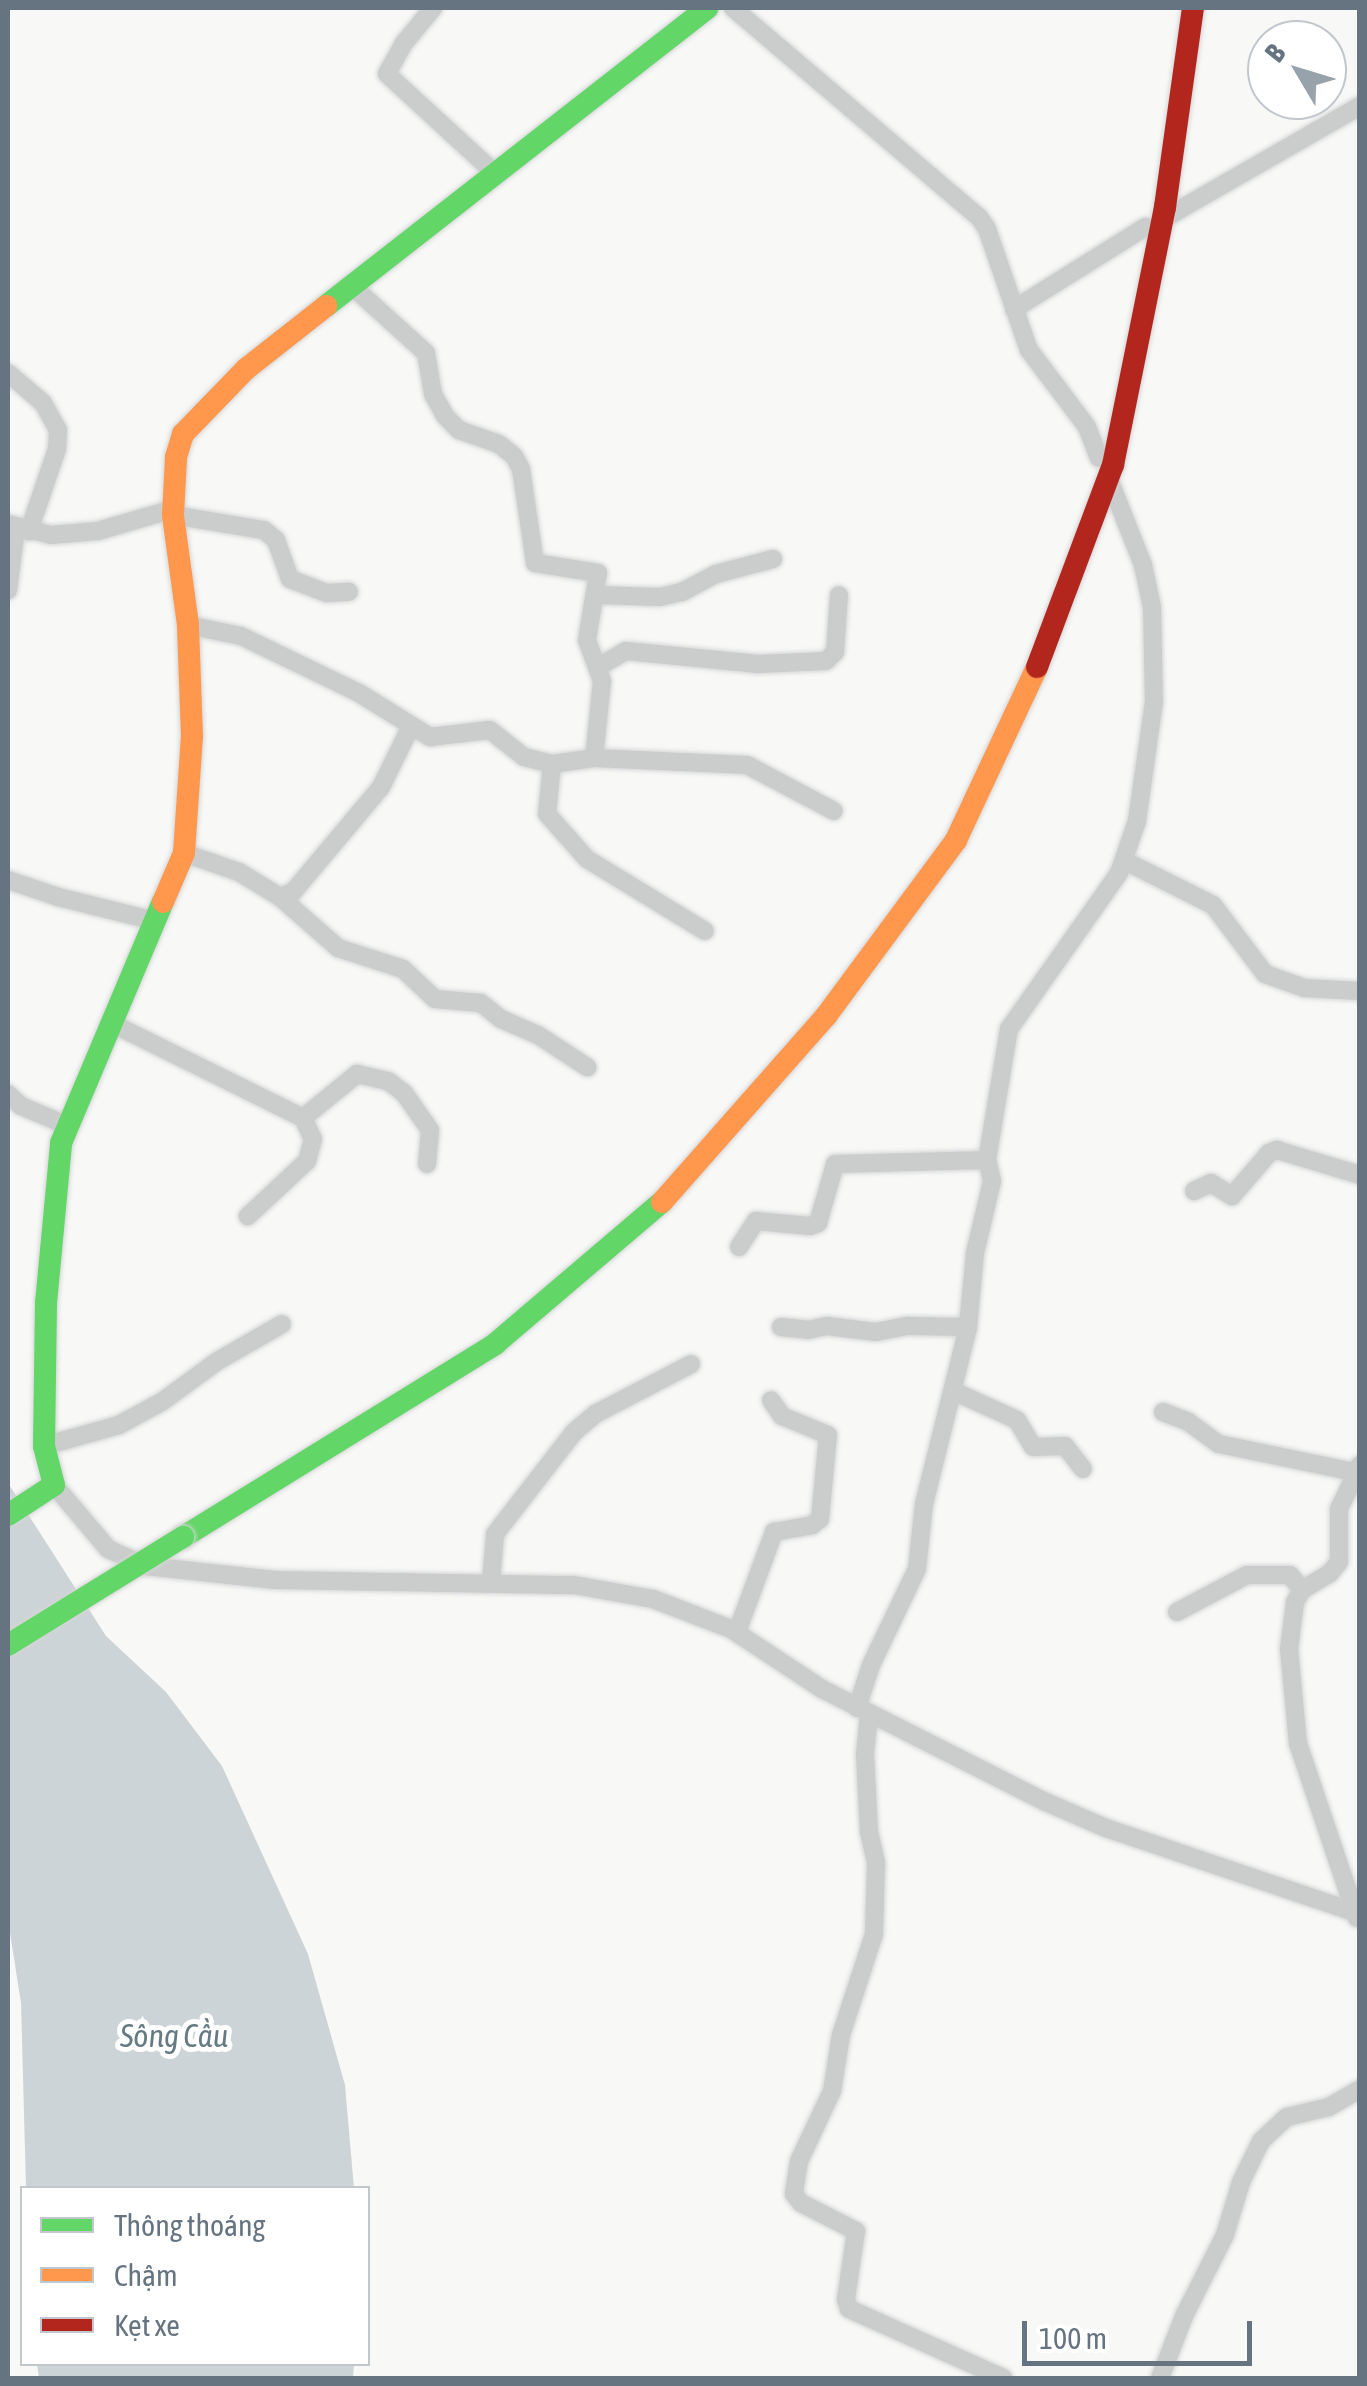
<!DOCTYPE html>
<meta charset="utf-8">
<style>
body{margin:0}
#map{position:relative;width:1367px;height:2386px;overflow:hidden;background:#f8f8f7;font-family:"Asap Condensed",sans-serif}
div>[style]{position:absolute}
.water>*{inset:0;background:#cdd4d7}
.roads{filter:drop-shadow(0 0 2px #d5d6d7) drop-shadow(0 0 2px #d5d6d7)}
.street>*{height:18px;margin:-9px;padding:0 9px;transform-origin:9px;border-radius:9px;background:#cbcccc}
.fast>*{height:22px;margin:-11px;padding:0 11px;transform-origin:11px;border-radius:11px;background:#63d668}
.slow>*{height:22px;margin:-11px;padding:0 11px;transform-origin:11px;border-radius:11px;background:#ff974d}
.jam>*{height:22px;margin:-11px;padding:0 11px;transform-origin:11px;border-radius:11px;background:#b3261e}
.bridges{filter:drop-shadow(0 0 2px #d4d5d5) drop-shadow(0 0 2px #d4d5d5)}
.fast-bridge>*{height:22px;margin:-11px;padding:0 11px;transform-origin:11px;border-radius:11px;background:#63d668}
span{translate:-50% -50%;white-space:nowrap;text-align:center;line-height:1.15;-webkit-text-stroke:10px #fff;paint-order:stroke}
.water-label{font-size:32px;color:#657a82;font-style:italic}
.frame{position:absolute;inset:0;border:10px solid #657480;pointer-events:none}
.legend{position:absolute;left:20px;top:2186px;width:350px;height:180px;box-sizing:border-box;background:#fff;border:2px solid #c1c7cc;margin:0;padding:12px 18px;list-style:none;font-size:30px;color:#657480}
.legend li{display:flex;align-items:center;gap:20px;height:50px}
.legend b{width:50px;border:2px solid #c1c7cc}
.north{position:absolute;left:1247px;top:20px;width:100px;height:100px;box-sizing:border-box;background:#fff;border:2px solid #c1c7cc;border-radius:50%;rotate:308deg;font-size:28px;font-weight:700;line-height:40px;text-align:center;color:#657480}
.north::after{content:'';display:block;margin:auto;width:35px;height:45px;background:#98a2aa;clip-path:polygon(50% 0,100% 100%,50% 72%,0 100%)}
.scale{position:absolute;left:1022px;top:2321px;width:230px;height:45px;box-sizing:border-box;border:5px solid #657480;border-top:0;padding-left:12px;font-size:30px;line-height:35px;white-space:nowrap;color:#657480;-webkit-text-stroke:8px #fff;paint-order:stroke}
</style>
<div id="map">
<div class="water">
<div style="clip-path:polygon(8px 1483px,106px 1636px,166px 1692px,222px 1766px,308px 1954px,345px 2085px,354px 2188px,26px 2188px,21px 2003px,8px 1920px)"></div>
<div style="clip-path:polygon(37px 2364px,354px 2364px,353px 2378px,39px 2378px)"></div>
</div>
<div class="roads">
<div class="street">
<div style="left:433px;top:8px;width:45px;rotate:129.6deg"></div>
<div style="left:404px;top:43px;width:35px;rotate:119deg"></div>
<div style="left:387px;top:74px;width:149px;rotate:42.6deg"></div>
<div style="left:733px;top:8px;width:323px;rotate:40.4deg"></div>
<div style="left:979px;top:217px;width:14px;rotate:56deg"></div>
<div style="left:987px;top:229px;width:128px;rotate:70.9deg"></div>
<div style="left:1029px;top:350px;width:96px;rotate:53deg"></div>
<div style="left:1087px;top:427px;width:33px;rotate:69deg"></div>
<div style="left:1165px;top:218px;width:225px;rotate:-29.9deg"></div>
<div style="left:352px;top:286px;width:100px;rotate:42.2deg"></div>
<div style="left:426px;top:353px;width:42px;rotate:80.3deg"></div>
<div style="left:433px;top:394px;width:25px;rotate:61deg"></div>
<div style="left:445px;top:416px;width:20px;rotate:45deg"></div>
<div style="left:459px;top:430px;width:42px;rotate:19.3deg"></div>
<div style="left:499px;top:444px;width:19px;rotate:39deg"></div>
<div style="left:514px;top:456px;width:15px;rotate:62deg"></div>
<div style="left:521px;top:469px;width:95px;rotate:81.5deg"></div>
<div style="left:535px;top:563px;width:64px;rotate:9deg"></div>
<div style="left:598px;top:573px;width:68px;rotate:99.3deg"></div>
<div style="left:587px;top:640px;width:44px;rotate:69.9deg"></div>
<div style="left:602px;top:681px;width:77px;rotate:95.9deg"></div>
<div style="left:1014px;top:309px;width:155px;rotate:-32deg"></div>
<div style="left:8px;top:373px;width:46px;rotate:40.6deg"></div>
<div style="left:43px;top:403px;width:31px;rotate:61deg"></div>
<div style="left:58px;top:430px;width:19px;rotate:93deg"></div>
<div style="left:57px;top:449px;width:87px;rotate:108.9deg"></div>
<div style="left:173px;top:515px;width:92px;rotate:9.4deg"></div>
<div style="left:264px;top:530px;width:16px;rotate:40deg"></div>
<div style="left:276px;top:540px;width:41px;rotate:70.3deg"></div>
<div style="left:290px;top:579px;width:40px;rotate:21deg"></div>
<div style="left:327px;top:593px;width:22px;rotate:-3deg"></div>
<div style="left:8px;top:524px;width:44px;rotate:14.3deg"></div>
<div style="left:51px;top:535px;width:47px;rotate:-4.9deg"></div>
<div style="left:98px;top:531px;width:78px;rotate:-16.3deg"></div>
<div style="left:8px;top:590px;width:63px;rotate:-82.6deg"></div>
<div style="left:597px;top:595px;width:63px;rotate:1.8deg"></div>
<div style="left:660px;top:597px;width:23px;rotate:-13deg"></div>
<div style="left:682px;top:592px;width:38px;rotate:-28deg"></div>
<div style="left:716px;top:574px;width:59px;rotate:-14.7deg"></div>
<div style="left:188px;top:625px;width:54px;rotate:11.7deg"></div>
<div style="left:241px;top:636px;width:131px;rotate:25.8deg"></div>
<div style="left:359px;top:693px;width:84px;rotate:31.8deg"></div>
<div style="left:430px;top:737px;width:60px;rotate:-6.7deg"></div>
<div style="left:490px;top:730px;width:43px;rotate:38.5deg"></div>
<div style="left:524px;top:757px;width:29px;rotate:14deg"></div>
<div style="left:552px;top:764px;width:42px;rotate:-8.1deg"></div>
<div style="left:594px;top:758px;width:153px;rotate:2.6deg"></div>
<div style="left:747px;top:765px;width:98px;rotate:27.9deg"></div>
<div style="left:598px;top:667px;width:32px;rotate:-30deg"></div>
<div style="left:626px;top:651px;width:133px;rotate:5.6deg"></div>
<div style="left:758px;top:664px;width:68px;rotate:-2.5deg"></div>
<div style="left:826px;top:661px;width:13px;rotate:-45deg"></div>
<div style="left:835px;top:652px;width:57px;rotate:-86deg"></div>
<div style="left:552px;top:764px;width:50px;rotate:95.7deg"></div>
<div style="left:547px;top:814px;width:60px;rotate:48.4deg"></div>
<div style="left:587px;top:859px;width:138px;rotate:31.4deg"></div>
<div style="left:184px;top:853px;width:58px;rotate:19.1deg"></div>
<div style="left:239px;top:872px;width:48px;rotate:31.4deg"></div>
<div style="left:280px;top:897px;width:77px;rotate:41.3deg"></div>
<div style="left:338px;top:948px;width:68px;rotate:17.9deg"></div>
<div style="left:403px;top:969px;width:44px;rotate:43.2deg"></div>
<div style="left:435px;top:999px;width:46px;rotate:5deg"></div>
<div style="left:481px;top:1003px;width:26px;rotate:39deg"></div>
<div style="left:501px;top:1019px;width:40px;rotate:23.4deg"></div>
<div style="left:538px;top:1035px;width:59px;rotate:33.1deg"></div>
<div style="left:1125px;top:861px;width:98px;rotate:26.6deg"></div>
<div style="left:1213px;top:905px;width:86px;rotate:53deg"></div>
<div style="left:1265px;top:974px;width:41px;rotate:19.7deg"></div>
<div style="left:1304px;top:988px;width:56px;rotate:3.1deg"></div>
<div style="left:8px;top:880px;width:53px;rotate:18.8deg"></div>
<div style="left:58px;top:897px;width:100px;rotate:13.9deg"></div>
<div style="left:280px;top:897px;width:14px;rotate:-21deg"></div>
<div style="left:293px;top:892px;width:137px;rotate:-50deg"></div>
<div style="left:381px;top:787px;width:66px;rotate:-63.8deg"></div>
<div style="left:111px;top:1023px;width:214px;rotate:26.3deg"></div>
<div style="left:303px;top:1118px;width:23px;rotate:65deg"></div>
<div style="left:313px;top:1139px;width:23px;rotate:105deg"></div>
<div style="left:307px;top:1161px;width:81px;rotate:137deg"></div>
<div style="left:8px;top:1094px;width:18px;rotate:43deg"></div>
<div style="left:21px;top:1106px;width:49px;rotate:22.9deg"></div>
<div style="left:303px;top:1118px;width:70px;rotate:-39.2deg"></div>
<div style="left:357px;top:1074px;width:32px;rotate:13deg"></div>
<div style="left:388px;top:1081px;width:20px;rotate:37deg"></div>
<div style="left:404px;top:1093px;width:45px;rotate:54.9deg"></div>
<div style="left:430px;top:1130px;width:34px;rotate:95deg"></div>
<div style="left:1194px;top:1191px;width:19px;rotate:-25deg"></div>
<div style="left:1211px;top:1183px;width:25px;rotate:32deg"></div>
<div style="left:1232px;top:1196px;width:57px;rotate:-49.3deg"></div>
<div style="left:1269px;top:1153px;width:9px;rotate:-21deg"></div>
<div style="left:1277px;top:1150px;width:87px;rotate:16.8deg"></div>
<div style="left:739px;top:1247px;width:31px;rotate:-57deg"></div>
<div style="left:756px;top:1221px;width:54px;rotate:5.3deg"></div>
<div style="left:810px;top:1226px;width:9px;rotate:-21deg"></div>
<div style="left:818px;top:1223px;width:61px;rotate:-73.9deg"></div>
<div style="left:835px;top:1164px;width:152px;rotate:-1.5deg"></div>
<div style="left:781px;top:1327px;width:27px;rotate:6deg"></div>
<div style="left:808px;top:1330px;width:19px;rotate:-12deg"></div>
<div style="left:827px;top:1326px;width:49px;rotate:7deg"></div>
<div style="left:876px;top:1332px;width:33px;rotate:-11deg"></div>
<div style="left:908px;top:1326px;width:60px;rotate:1deg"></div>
<div style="left:953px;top:1391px;width:70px;rotate:24.4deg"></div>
<div style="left:1017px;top:1420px;width:31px;rotate:59deg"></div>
<div style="left:1033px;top:1447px;width:32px;rotate:-2deg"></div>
<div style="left:1065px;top:1446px;width:29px;rotate:52deg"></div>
<div style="left:1163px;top:1412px;width:26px;rotate:21deg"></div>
<div style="left:1187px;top:1421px;width:39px;rotate:36deg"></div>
<div style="left:1219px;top:1444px;width:138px;rotate:11.7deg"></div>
<div style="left:44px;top:1446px;width:78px;rotate:-15.6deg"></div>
<div style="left:119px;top:1425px;width:50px;rotate:-28.6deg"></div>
<div style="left:163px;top:1401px;width:66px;rotate:-36.3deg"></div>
<div style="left:216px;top:1362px;width:76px;rotate:-29.9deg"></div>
<div style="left:54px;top:1485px;width:84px;rotate:49.8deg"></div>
<div style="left:108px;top:1549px;width:42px;rotate:24.1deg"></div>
<div style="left:146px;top:1566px;width:130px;rotate:6.2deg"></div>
<div style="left:275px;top:1580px;width:299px;rotate:1deg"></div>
<div style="left:574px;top:1585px;width:80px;rotate:10deg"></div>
<div style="left:653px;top:1599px;width:84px;rotate:21deg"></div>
<div style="left:731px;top:1629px;width:109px;rotate:33.4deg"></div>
<div style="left:822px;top:1689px;width:251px;rotate:26.8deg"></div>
<div style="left:1046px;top:1802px;width:65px;rotate:23.4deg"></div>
<div style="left:1106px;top:1828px;width:268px;rotate:18.7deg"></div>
<div style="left:491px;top:1582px;width:48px;rotate:-85.2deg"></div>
<div style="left:495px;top:1534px;width:129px;rotate:-52.2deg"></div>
<div style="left:574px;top:1432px;width:30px;rotate:-40deg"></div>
<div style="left:597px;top:1413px;width:106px;rotate:-27.5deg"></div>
<div style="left:1177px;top:1612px;width:79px;rotate:-27.9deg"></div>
<div style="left:1247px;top:1575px;width:43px"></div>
<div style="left:1290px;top:1575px;width:19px;rotate:51deg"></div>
<div style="left:737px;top:1632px;width:107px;rotate:-69.7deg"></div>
<div style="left:774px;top:1532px;width:39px;rotate:-10deg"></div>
<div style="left:812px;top:1525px;width:10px;rotate:-37deg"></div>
<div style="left:820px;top:1519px;width:84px;rotate:-84.6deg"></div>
<div style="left:828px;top:1435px;width:50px;rotate:-157.6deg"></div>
<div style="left:782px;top:1416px;width:19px;rotate:-125deg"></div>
<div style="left:857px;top:1708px;width:45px;rotate:-72deg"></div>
<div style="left:871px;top:1665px;width:106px;rotate:-64.4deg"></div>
<div style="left:917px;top:1569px;width:65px;rotate:-83.9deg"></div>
<div style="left:924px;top:1504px;width:182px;rotate:-76deg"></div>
<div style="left:968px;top:1327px;width:74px;rotate:-84.6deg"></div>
<div style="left:975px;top:1253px;width:74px;rotate:-76.7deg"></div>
<div style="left:992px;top:1181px;width:22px;rotate:-103deg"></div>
<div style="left:987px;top:1160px;width:133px;rotate:-80.5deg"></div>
<div style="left:1009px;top:1029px;width:191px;rotate:-54.8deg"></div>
<div style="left:1119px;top:873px;width:55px;rotate:-70.9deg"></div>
<div style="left:1137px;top:821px;width:120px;rotate:-81.9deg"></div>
<div style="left:1154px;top:702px;width:95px;rotate:-91.2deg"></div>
<div style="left:1152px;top:607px;width:43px;rotate:-102.1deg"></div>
<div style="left:1143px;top:565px;width:92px;rotate:-111.6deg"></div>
<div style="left:869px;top:1714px;width:40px;rotate:95.7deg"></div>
<div style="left:865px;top:1754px;width:78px;rotate:87.1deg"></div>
<div style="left:869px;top:1832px;width:32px;rotate:77deg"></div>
<div style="left:876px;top:1863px;width:71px;rotate:91.6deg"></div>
<div style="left:874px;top:1934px;width:106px;rotate:108.1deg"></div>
<div style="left:841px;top:2035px;width:57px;rotate:99.1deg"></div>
<div style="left:832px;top:2091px;width:77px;rotate:115.2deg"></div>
<div style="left:799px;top:2161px;width:33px;rotate:99deg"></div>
<div style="left:794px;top:2194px;width:11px;rotate:52deg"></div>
<div style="left:801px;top:2203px;width:62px;rotate:27deg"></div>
<div style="left:856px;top:2231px;width:69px;rotate:98.4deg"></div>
<div style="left:846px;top:2299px;width:10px;rotate:73deg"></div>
<div style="left:849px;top:2309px;width:169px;rotate:24.1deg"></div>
<div style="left:1357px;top:1918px;width:184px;rotate:-108.7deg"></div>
<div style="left:1298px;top:1744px;width:95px;rotate:-95.4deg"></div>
<div style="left:1289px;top:1649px;width:47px;rotate:-82.7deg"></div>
<div style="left:1295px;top:1602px;width:14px;rotate:-60deg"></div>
<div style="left:1302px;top:1590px;width:33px;rotate:-31deg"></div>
<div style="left:1330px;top:1573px;width:14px;rotate:-51deg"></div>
<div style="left:1339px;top:1562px;width:53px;rotate:-90deg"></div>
<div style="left:1339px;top:1509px;width:49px;rotate:-64.5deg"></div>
<div style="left:1160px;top:2378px;width:66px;rotate:-68.8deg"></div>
<div style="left:1184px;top:2316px;width:91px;rotate:-63.2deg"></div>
<div style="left:1225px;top:2235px;width:55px;rotate:-73.2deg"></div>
<div style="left:1241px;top:2182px;width:46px;rotate:-64deg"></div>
<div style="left:1261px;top:2141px;width:35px;rotate:-43deg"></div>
<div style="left:1287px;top:2117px;width:43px;rotate:-13.4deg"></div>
<div style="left:1329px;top:2107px;width:36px;rotate:-30deg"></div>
</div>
<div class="fast">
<div style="left:326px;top:306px;width:484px;rotate:-38deg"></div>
<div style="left:8px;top:1515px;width:55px;rotate:-33.1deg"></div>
<div style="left:54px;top:1485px;width:40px;rotate:-104.4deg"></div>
<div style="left:44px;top:1446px;width:143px;rotate:-89.2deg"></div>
<div style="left:46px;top:1303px;width:161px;rotate:-84.6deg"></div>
<div style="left:61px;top:1143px;width:262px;rotate:-67.1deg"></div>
<div style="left:183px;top:1537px;width:367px;rotate:-31.7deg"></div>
<div style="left:495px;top:1344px;width:219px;rotate:-40.4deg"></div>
</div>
<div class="slow">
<div style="left:163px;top:902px;width:53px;rotate:-66.8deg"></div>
<div style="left:184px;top:853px;width:117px;rotate:-86.1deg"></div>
<div style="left:192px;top:736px;width:111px;rotate:-92.1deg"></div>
<div style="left:188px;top:625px;width:111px;rotate:-97.8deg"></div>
<div style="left:173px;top:515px;width:58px;rotate:-87deg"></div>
<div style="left:176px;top:457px;width:24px;rotate:-73deg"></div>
<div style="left:183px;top:434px;width:91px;rotate:-45.9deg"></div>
<div style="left:246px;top:369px;width:102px;rotate:-38.2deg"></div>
<div style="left:662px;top:1202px;width:248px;rotate:-48.6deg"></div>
<div style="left:826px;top:1016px;width:219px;rotate:-53.5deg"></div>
<div style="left:956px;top:840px;width:191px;rotate:-64.9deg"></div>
</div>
<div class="jam">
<div style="left:1037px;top:667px;width:216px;rotate:-69.4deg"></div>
<div style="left:1113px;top:465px;width:263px;rotate:-78.6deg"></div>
<div style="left:1165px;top:207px;width:201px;rotate:-82deg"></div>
</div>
</div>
<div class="bridges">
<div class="fast-bridge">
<div style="left:8px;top:1645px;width:206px;rotate:-31.7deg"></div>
</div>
</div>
<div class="water-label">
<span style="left:174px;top:2036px">Sông Cầu</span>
</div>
<div class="frame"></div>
<ul class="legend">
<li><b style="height:12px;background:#63d668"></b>Thông thoáng</li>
<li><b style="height:12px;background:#ff974d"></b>Chậm</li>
<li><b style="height:12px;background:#b3261e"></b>Kẹt xe</li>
</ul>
<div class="north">B</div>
<div class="scale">100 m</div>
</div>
